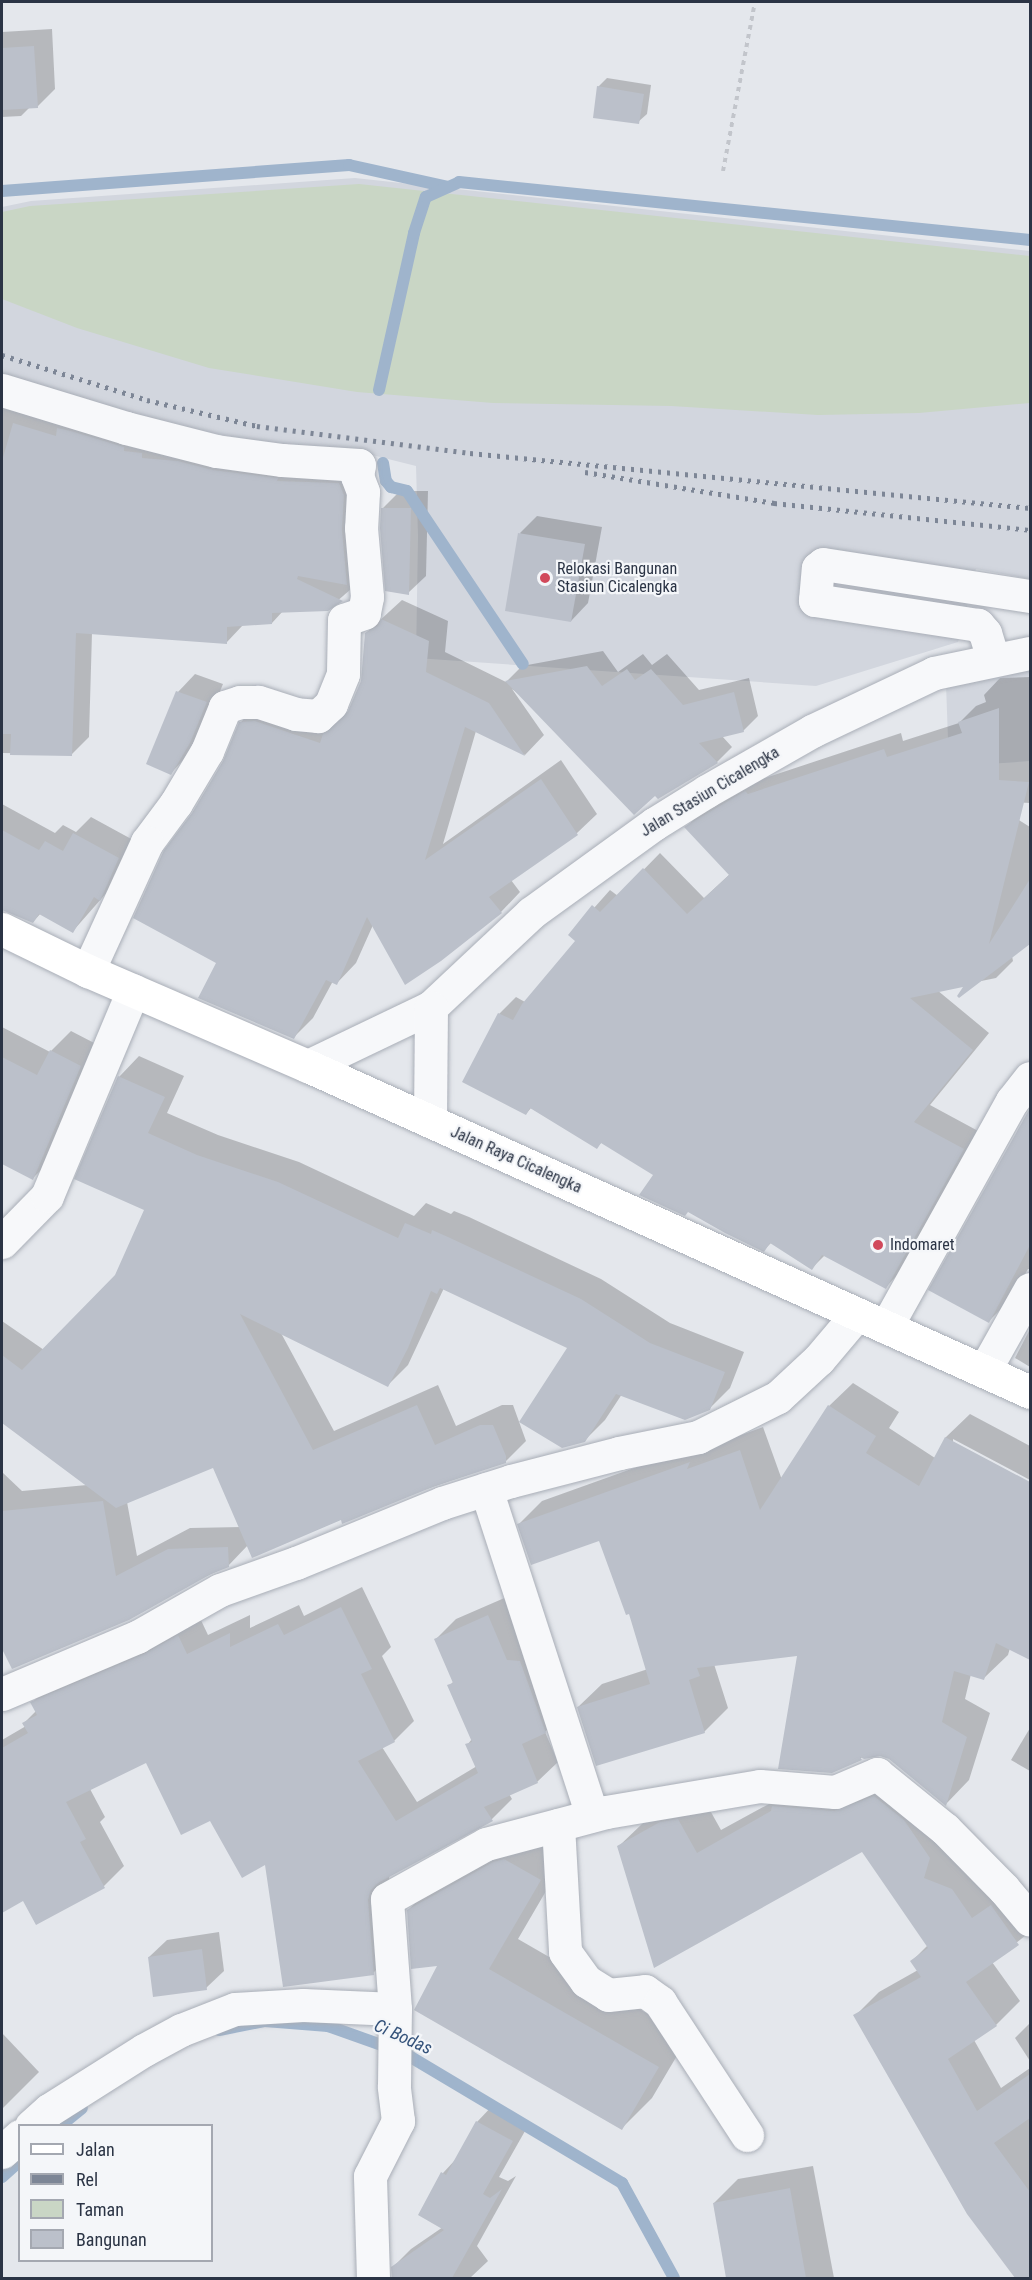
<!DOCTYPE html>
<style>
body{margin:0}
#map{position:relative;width:1032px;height:2280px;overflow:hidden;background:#e4e7ec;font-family:"Roboto Condensed",sans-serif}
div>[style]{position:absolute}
.built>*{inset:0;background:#d2d6de}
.green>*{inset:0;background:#c9d6c5}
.shadow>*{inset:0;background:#0003}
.stream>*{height:12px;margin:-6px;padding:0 6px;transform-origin:6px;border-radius:6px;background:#9fb4cc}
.building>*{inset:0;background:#bbc0ca}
.path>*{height:4px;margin-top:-2px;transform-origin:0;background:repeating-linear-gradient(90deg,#c2c5cb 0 4.5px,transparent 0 9px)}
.roads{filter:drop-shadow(0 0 2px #a9aeb7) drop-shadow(0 0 2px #a9aeb7)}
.minor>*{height:33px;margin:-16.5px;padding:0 16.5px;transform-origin:16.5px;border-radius:16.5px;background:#f7f8fa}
.major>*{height:33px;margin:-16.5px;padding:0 16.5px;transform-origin:16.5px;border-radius:16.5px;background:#fff}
.rail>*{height:4.5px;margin-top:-2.25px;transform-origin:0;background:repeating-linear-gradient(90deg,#7d8696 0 3px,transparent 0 9px)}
.dots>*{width:16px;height:16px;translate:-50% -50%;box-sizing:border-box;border:3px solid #f4f6f9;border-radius:50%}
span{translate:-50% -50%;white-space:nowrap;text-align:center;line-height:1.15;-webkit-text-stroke:4.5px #f4f6f9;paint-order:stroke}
.poi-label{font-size:16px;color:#2b3445}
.left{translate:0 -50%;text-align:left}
.street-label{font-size:16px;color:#2b3445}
.water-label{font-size:18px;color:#34527a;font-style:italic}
.frame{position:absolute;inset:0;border:3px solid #2b3445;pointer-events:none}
.legend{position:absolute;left:18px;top:2124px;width:195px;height:138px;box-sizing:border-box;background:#f4f6f9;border:2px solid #a4a8b1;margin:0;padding:8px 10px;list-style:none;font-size:18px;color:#2b3445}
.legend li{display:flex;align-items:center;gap:12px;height:30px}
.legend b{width:30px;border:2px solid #a4a8b1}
</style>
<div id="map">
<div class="built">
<div style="clip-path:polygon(355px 178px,1030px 251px,1030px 579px,976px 569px,958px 642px,816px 686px,416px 658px,418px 536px,416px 466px,368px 454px,305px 450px,145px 421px,2px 377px,2px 207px,31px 201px)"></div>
<div style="clip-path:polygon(1030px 668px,1030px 761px,949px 767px,946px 684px)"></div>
</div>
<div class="green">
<div style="clip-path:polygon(359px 184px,1030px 256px,1030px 403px,919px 413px,818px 415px,671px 406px,493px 403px,357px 392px,209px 368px,77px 328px,2px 299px,2px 212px,30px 206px)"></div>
</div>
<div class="shadow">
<div style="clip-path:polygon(52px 29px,55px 89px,37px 107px,30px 107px,21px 116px,2px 117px,2px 32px)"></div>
<div style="clip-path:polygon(607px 78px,651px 85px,647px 114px,638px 122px,598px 87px)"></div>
<div style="clip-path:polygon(2px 398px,356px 466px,358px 583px,328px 609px,283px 611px,272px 623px,243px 625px,227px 642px,92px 633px,89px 737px,72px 754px,2px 753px)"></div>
<div style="clip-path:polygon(400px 491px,428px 491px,426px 576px,408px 593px,382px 509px)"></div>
<div style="clip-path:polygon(537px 516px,602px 527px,588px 603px,571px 621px,520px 533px)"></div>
<div style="clip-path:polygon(402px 600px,448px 621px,445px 652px,506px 682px,522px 666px,603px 651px,618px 672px,643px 654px,652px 665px,667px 654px,699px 690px,749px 678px,758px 716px,743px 731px,722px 736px,732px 747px,717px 762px,659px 797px,512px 689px,544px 735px,525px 755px,476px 731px,443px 844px,561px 760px,597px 814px,577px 833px,511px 880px,520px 892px,501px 912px,373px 925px,356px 963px,337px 983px,333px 981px,313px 1018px,293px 1038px,218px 963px,193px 814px,224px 761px,240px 723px,260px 703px,276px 702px,337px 723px,351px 709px,362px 681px,366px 633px)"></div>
<div style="clip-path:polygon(195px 674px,223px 684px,207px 723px,188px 755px,171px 773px,178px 692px)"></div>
<div style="clip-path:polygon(1030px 677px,1030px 803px,988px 801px,1030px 827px,1030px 942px,1012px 956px,1013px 961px,996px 978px,937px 990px,989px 1033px,930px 1105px,980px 1132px,902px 1270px,886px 1287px,825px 1255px,812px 1268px,772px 1242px,764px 1250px,688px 1211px,655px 1175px,602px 1142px,597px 1147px,531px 1108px,526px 1114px,464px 1082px,499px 1014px,516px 997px,525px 1002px,577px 940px,570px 935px,610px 890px,618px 896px,660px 853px,704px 898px,730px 874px,686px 827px,703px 811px,762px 775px,765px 778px,901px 733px,903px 741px,959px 723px,976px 706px,986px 702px,984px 695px,1000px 678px)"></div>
<div style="clip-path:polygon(2px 804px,55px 833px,63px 825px,76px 832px,91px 817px,135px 841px,116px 882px,73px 931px,41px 913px,33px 922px,2px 908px)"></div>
<div style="clip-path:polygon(2px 1027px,50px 1052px,71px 1031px,100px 1046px,53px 1158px,33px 1178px,2px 1162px)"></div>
<div style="clip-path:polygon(evenodd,139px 1056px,184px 1076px,167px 1113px,218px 1135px,299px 1162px,414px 1216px,426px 1203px,451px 1214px,454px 1211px,469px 1217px,601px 1279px,670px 1323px,744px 1352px,730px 1388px,709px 1409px,685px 1419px,622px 1394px,605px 1420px,584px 1441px,569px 1347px,444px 1288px,408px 1365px,388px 1385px,281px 1333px,334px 1431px,438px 1385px,456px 1426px,502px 1405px,513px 1405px,526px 1441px,505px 1462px,342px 1518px,248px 1545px,228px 1566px,13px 1667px,2px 1647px,2px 1472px,22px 1491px,87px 1485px,2px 1422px,2px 1321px,44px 1350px,116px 1275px,146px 1210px,119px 1077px,139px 1056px,214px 1466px,241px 1527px,190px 1528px,137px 1556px,127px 1502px,214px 1466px)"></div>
<div style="clip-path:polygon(1030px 1112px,1030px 1269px,1028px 1269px,1010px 1300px,989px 1321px,1028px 1115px)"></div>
<div style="clip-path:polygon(1030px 1329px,1030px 1367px,1015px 1358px)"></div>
<div style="clip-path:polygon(853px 1383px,899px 1412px,889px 1428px,935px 1458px,946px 1437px,970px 1414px,1030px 1446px,1030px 1480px,953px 1439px,953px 1442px,1030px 1483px,1030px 1658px,1010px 1648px,1008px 1655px,984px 1678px,971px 1674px,965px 1699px,990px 1713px,969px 1780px,946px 1804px,890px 1758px,880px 1754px,863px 1757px,832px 1771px,798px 1654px,714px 1664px,728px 1708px,704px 1732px,578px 1707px,602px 1684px,648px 1669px,630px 1612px,600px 1539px,519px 1524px,542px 1501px,712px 1440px,709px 1447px,763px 1427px,782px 1480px,829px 1406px)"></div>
<div style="clip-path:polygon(362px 1587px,391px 1647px,382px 1656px,414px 1721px,394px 1741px,382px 1747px,417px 1802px,477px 1766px,467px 1745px,472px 1739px,449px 1686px,454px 1681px,436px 1639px,456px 1619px,509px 1596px,565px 1711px,545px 1732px,558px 1762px,537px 1782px,509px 1794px,512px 1799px,492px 1819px,389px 1875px,393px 1953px,373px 1973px,266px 1863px,211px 1819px,147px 1761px,90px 1789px,105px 1817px,100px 1822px,124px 1866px,104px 1886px,24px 1899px,2px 1911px,2px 1740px,26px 1726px,24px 1723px,36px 1711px,32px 1703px,52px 1682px,199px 1616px,208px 1635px,250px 1615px,250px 1628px,299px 1605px,304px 1616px)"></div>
<div style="clip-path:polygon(1030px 1728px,1030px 1771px,1011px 1760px)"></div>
<div style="clip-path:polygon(898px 1773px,953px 1833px,947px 1854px,975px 1866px,1030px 1932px,992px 1962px,1020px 2001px,996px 2025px,974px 2040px,1001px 2088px,1030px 2068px,1030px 2278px,1017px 2278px,967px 2212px,855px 2016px,879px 1992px,918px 1970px,912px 1961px,928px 1945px,862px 1850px,655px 1966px,619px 1846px,643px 1823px,685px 1799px,702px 1796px,721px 1830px,787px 1794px)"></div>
<div style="clip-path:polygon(535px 1829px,570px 1850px,518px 1939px,688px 2037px,652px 2098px,622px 2128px,440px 1964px,408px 1910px,439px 1880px)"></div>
<div style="clip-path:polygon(219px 1932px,224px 1971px,206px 1988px,149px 1957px,167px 1940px)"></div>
<div style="clip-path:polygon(1030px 2023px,1030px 2061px,1015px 2038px)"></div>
<div style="clip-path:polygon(2px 2033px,39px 2072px,2px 2109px)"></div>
<div style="clip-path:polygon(494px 2104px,529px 2124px,499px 2177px,508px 2181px,516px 2176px,477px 2246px,488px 2261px,470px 2278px,392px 2278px,393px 2267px,411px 2249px,443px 2227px,420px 2214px,443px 2173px,456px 2159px,477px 2122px)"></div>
<div style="clip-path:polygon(813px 2166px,834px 2278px,728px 2278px,714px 2203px,738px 2179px)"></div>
</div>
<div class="stream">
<div style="left:2px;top:191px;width:348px;rotate:-4.3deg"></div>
<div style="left:349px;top:165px;width:101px;rotate:12.5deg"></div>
<div style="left:379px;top:390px;width:161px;rotate:-77.4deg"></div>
<div style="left:414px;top:233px;width:38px;rotate:-72deg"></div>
<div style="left:426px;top:197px;width:36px;rotate:-24deg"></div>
<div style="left:459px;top:182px;width:574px;rotate:5.8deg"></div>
<div style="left:383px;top:463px;width:18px;rotate:81deg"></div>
<div style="left:386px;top:481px;width:8px;rotate:50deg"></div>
<div style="left:391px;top:487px;width:16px;rotate:14deg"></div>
<div style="left:407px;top:491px;width:208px;rotate:56.2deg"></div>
<div style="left:219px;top:2030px;width:47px;rotate:-11.1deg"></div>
<div style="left:265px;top:2021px;width:63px;rotate:4.5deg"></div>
<div style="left:328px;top:2026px;width:81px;rotate:19.6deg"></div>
<div style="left:404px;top:2053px;width:254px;rotate:30.8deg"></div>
<div style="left:622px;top:2183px;width:108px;rotate:61.3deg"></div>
<div style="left:60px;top:2126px;width:28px;rotate:-39deg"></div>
<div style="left:2px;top:2177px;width:24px;rotate:-42deg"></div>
</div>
<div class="building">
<div style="clip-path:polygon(34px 46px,38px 108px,2px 110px,2px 48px)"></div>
<div style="clip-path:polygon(597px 86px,644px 94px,639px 124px,593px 118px)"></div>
<div style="clip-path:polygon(13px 423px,56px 436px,57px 428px,71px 431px,124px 447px,124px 451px,142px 453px,142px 458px,178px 461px,213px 470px,278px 478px,277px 481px,339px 483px,344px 495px,342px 530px,347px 585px,298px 576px,297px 579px,343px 601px,328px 611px,272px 613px,272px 624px,227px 627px,227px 644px,76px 633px,72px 756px,10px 755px,11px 734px,2px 734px,2px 461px)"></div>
<div style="clip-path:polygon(381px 508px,411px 508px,409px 595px,385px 591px,380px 528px)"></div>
<div style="clip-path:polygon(518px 533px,585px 544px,571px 622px,505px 611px)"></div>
<div style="clip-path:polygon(381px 619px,429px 641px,426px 672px,489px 703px,525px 756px,465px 727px,425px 860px,541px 779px,578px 835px,489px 897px,502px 913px,441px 961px,405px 985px,367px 917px,337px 985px,326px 980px,294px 1039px,198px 998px,216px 963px,133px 918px,164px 850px,192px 813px,223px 761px,239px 722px,255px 721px,320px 743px,323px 734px,348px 711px,361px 681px,365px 633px,378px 626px)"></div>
<div style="clip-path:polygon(587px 666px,602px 686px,627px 669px,635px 680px,651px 669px,683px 705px,734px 692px,744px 732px,699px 743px,718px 763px,658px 799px,655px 796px,634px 815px,505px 681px)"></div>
<div style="clip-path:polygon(176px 691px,207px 702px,190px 743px,171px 775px,146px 764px)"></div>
<div style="clip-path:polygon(999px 708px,999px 780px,1029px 782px,989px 944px,1030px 879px,1030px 944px,959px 998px,957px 996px,963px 987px,910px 998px,973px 1050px,914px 1122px,964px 1149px,886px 1289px,822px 1255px,812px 1270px,770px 1243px,764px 1252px,725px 1233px,688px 1212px,685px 1216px,639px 1195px,653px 1175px,601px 1143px,597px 1149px,530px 1108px,526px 1115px,462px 1082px,498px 1013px,513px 1020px,522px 1004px,575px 941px,568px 935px,592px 905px,600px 912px,643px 868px,687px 914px,729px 875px,684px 827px,745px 791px,748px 794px,884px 749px,887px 757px,962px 733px,958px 722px)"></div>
<div style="clip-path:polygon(2px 830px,39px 850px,45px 841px,63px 851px,73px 833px,119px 858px,100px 901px,94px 897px,73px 933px,39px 914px,33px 923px,2px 910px)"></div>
<div style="clip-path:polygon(50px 1050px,81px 1066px,33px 1180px,2px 1164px,2px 1057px,37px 1075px)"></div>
<div style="clip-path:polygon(118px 1076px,165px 1097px,148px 1133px,197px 1155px,278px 1182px,398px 1238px,405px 1223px,431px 1234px,432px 1230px,448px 1237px,581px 1299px,650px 1343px,725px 1372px,710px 1410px,685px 1420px,616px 1394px,585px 1442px,562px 1448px,519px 1422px,567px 1348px,440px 1288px,437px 1294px,431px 1291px,408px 1348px,388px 1387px,240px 1314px,313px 1450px,417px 1405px,435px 1445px,480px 1425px,493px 1425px,506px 1456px,506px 1463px,435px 1486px,342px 1524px,341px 1520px,252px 1558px,213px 1468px,116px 1508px,2px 1423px,2px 1355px,22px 1370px,115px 1275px,144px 1210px,74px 1179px)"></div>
<div style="clip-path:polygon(1030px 1108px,1030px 1245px,989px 1323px,928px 1290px)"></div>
<div style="clip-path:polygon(828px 1405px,876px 1436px,866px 1453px,919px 1486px,945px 1437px,1030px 1482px,1030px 1660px,996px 1643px,984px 1680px,954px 1671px,942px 1722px,967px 1737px,946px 1806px,889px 1759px,880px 1756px,864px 1759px,860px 1757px,862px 1760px,832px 1773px,778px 1769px,797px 1656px,697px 1668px,700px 1676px,689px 1680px,705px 1733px,596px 1766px,577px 1707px,650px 1684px,629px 1614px,626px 1615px,599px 1541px,531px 1565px,517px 1524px,690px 1462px,687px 1469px,740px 1450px,760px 1510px)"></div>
<div style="clip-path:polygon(103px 1501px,116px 1576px,168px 1549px,228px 1547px,229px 1567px,211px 1574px,129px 1620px,12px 1669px,2px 1649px,2px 1511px)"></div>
<div style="clip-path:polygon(341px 1607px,372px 1669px,361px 1674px,395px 1742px,358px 1761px,396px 1821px,478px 1773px,465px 1744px,472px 1742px,447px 1685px,453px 1683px,434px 1639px,488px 1615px,507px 1660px,520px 1661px,546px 1733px,522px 1744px,538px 1783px,484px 1807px,493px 1821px,378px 1883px,371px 1890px,368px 1900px,374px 1975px,283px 1987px,265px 1865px,242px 1878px,210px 1821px,181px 1835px,146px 1763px,66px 1802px,86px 1839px,80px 1842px,105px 1888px,36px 1925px,23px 1901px,2px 1913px,2px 1748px,28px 1733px,22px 1723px,37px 1715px,30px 1702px,144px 1654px,178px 1635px,187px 1654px,230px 1633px,230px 1647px,278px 1624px,284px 1635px)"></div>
<div style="clip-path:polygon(874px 1796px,904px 1820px,930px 1858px,924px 1878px,952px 1889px,972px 1918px,991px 1905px,1019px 1945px,966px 1982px,997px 2026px,948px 2059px,977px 2111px,1030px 2074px,1030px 2118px,994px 2143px,1030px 2192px,1030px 2278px,1015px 2278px,967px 2214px,853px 2015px,921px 1977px,910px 1961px,928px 1948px,862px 1852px,654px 1968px,617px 1846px,660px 1822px,678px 1819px,697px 1853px,771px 1811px,772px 1806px,834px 1811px)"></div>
<div style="clip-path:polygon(504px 1859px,541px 1880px,489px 1969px,659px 2067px,622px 2130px,414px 2010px,437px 1966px,411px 1969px,407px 1910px,493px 1862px)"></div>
<div style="clip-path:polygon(202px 1949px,207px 1990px,153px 1997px,148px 1957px)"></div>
<div style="clip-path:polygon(476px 2121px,513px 2141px,483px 2194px,490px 2198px,502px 2189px,452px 2278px,392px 2278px,391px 2267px,444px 2230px,418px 2215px,441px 2172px,446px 2175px)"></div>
<div style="clip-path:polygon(790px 2188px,806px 2278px,726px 2278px,713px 2203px)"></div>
</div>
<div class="path">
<div style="left:723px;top:171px;width:172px;rotate:-79.3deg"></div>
</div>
<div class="roads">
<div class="minor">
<div style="left:2px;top:390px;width:130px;rotate:17deg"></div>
<div style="left:126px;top:428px;width:93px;rotate:14.3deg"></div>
<div style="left:216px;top:451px;width:67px;rotate:7.8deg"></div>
<div style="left:282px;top:460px;width:77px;rotate:3.7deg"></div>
<div style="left:359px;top:465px;width:11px;rotate:100deg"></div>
<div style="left:357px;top:476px;width:17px;rotate:69deg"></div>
<div style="left:363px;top:492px;width:36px;rotate:93deg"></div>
<div style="left:361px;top:528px;width:69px;rotate:85deg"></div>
<div style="left:367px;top:597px;width:16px;rotate:101deg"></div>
<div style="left:364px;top:613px;width:21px;rotate:161deg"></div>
<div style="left:344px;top:620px;width:54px;rotate:91.1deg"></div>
<div style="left:343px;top:674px;width:32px;rotate:112deg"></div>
<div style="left:331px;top:704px;width:18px;rotate:137deg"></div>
<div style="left:318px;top:716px;width:22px;rotate:-175deg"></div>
<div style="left:296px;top:714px;width:40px;rotate:-162deg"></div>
<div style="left:258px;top:702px;width:18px;rotate:180deg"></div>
<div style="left:240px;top:702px;width:16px;rotate:162deg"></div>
<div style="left:225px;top:707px;width:48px;rotate:112.2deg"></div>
<div style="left:207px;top:751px;width:61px;rotate:120.8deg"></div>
<div style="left:176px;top:803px;width:49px;rotate:126.6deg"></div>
<div style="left:147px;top:842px;width:142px;rotate:114.6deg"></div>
<div style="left:993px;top:659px;width:27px;rotate:-107deg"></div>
<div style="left:985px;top:633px;width:11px;rotate:-131deg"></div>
<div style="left:978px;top:625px;width:165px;rotate:-171.3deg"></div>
<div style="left:815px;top:600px;width:32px;rotate:-85deg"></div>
<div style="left:818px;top:568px;width:6px;rotate:-39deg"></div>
<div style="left:823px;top:564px;width:209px;rotate:8.8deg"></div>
<div style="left:308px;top:1066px;width:136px;rotate:-25.6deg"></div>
<div style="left:431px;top:1007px;width:137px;rotate:-43.2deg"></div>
<div style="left:531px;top:913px;width:152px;rotate:-35.9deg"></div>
<div style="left:654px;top:824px;width:62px;rotate:-31.9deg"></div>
<div style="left:707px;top:791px;width:121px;rotate:-29.7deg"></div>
<div style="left:812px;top:731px;width:135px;rotate:-25.4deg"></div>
<div style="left:934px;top:673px;width:98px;rotate:-11.8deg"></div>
<div style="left:430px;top:1121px;width:114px;rotate:-89.5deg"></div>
<div style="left:2px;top:1242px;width:64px;rotate:-45.6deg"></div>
<div style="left:47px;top:1196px;width:223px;rotate:-67.3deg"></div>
<div style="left:886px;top:1327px;width:259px;rotate:-60.9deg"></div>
<div style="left:1012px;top:1101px;width:29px;rotate:-52deg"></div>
<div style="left:984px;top:1371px;width:94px;rotate:-60.7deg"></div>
<div style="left:486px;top:1489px;width:343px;rotate:72deg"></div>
<div style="left:2px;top:1694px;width:147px;rotate:-22.9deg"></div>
<div style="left:137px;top:1637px;width:95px;rotate:-29.5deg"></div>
<div style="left:220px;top:1590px;width:81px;rotate:-19.6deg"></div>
<div style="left:296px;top:1563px;width:158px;rotate:-22.3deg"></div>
<div style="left:442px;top:1503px;width:72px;rotate:-17.7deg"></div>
<div style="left:511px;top:1481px;width:112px;rotate:-14.5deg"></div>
<div style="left:619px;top:1453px;width:81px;rotate:-11.4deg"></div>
<div style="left:698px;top:1437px;width:89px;rotate:-26.6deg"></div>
<div style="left:778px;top:1397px;width:56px;rotate:-42.8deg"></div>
<div style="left:819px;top:1359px;width:59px;rotate:-49.8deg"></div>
<div style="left:558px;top:1825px;width:127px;rotate:86.8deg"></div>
<div style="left:565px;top:1952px;width:36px;rotate:54deg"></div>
<div style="left:586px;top:1981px;width:26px;rotate:32deg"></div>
<div style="left:608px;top:1995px;width:37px;rotate:-6deg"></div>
<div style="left:645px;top:1991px;width:19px;rotate:36deg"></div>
<div style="left:660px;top:2002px;width:159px;rotate:56.8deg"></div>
<div style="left:31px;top:2126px;width:24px;rotate:-42deg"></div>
<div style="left:49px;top:2110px;width:112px;rotate:-32.3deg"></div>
<div style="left:144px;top:2050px;width:42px;rotate:-28.4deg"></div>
<div style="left:181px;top:2030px;width:58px;rotate:-21.3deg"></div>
<div style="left:235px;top:2009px;width:68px;rotate:-3.4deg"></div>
<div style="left:303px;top:2005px;width:92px;rotate:2.5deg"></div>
<div style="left:2px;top:2152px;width:24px;rotate:-42deg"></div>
<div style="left:373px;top:2278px;width:102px;rotate:-91.7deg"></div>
<div style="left:370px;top:2176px;width:62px;rotate:-63deg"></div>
<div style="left:398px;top:2121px;width:35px;rotate:-97deg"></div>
<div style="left:394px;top:2086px;width:77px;rotate:-89.3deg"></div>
<div style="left:395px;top:2009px;width:110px;rotate:-94.2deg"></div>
<div style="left:387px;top:1899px;width:113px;rotate:-29.1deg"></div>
<div style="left:486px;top:1844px;width:124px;rotate:-14.9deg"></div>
<div style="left:606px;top:1812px;width:156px;rotate:-9.6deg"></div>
<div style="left:760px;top:1786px;width:75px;rotate:4.6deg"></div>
<div style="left:835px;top:1792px;width:46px;rotate:-23.2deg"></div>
<div style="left:877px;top:1774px;width:87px;rotate:39deg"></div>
<div style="left:945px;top:1829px;width:84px;rotate:45.5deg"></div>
<div style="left:1004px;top:1889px;width:40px;rotate:50deg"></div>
</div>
<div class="major">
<div style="left:2px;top:929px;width:96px;rotate:26deg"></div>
<div style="left:88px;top:971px;width:240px;rotate:23.4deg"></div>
<div style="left:308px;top:1066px;width:792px;rotate:24.3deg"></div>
</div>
</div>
<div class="rail">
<div style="left:2px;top:355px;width:152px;rotate:17.2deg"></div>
<div style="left:147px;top:400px;width:113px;rotate:13.3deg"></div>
<div style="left:257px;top:426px;width:215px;rotate:7.2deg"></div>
<div style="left:470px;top:453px;width:563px;rotate:5.61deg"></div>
<div style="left:585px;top:472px;width:192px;rotate:9.3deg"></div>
<div style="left:774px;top:503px;width:257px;rotate:6deg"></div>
</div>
<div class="dots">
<div style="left:545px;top:578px;background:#d1495b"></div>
<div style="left:878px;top:1245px;background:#d1495b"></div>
</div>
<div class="poi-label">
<span class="left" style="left:557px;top:578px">Relokasi Bangunan<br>Stasiun Cicalengka</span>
<span class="left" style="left:890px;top:1245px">Indomaret</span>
</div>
<div class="street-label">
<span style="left:710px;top:792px;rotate:-31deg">Jalan Stasiun Cicalengka</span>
<span style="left:516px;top:1160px;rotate:24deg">Jalan Raya Cicalengka</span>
</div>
<div class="water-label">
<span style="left:403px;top:2037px;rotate:24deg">Ci Bodas</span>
</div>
<div class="frame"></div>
<ul class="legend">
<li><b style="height:8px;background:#fff"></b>Jalan</li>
<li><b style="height:8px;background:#7d8696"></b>Rel</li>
<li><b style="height:16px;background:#c9d6c5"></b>Taman</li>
<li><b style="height:16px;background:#bbc0ca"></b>Bangunan</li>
</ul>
</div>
